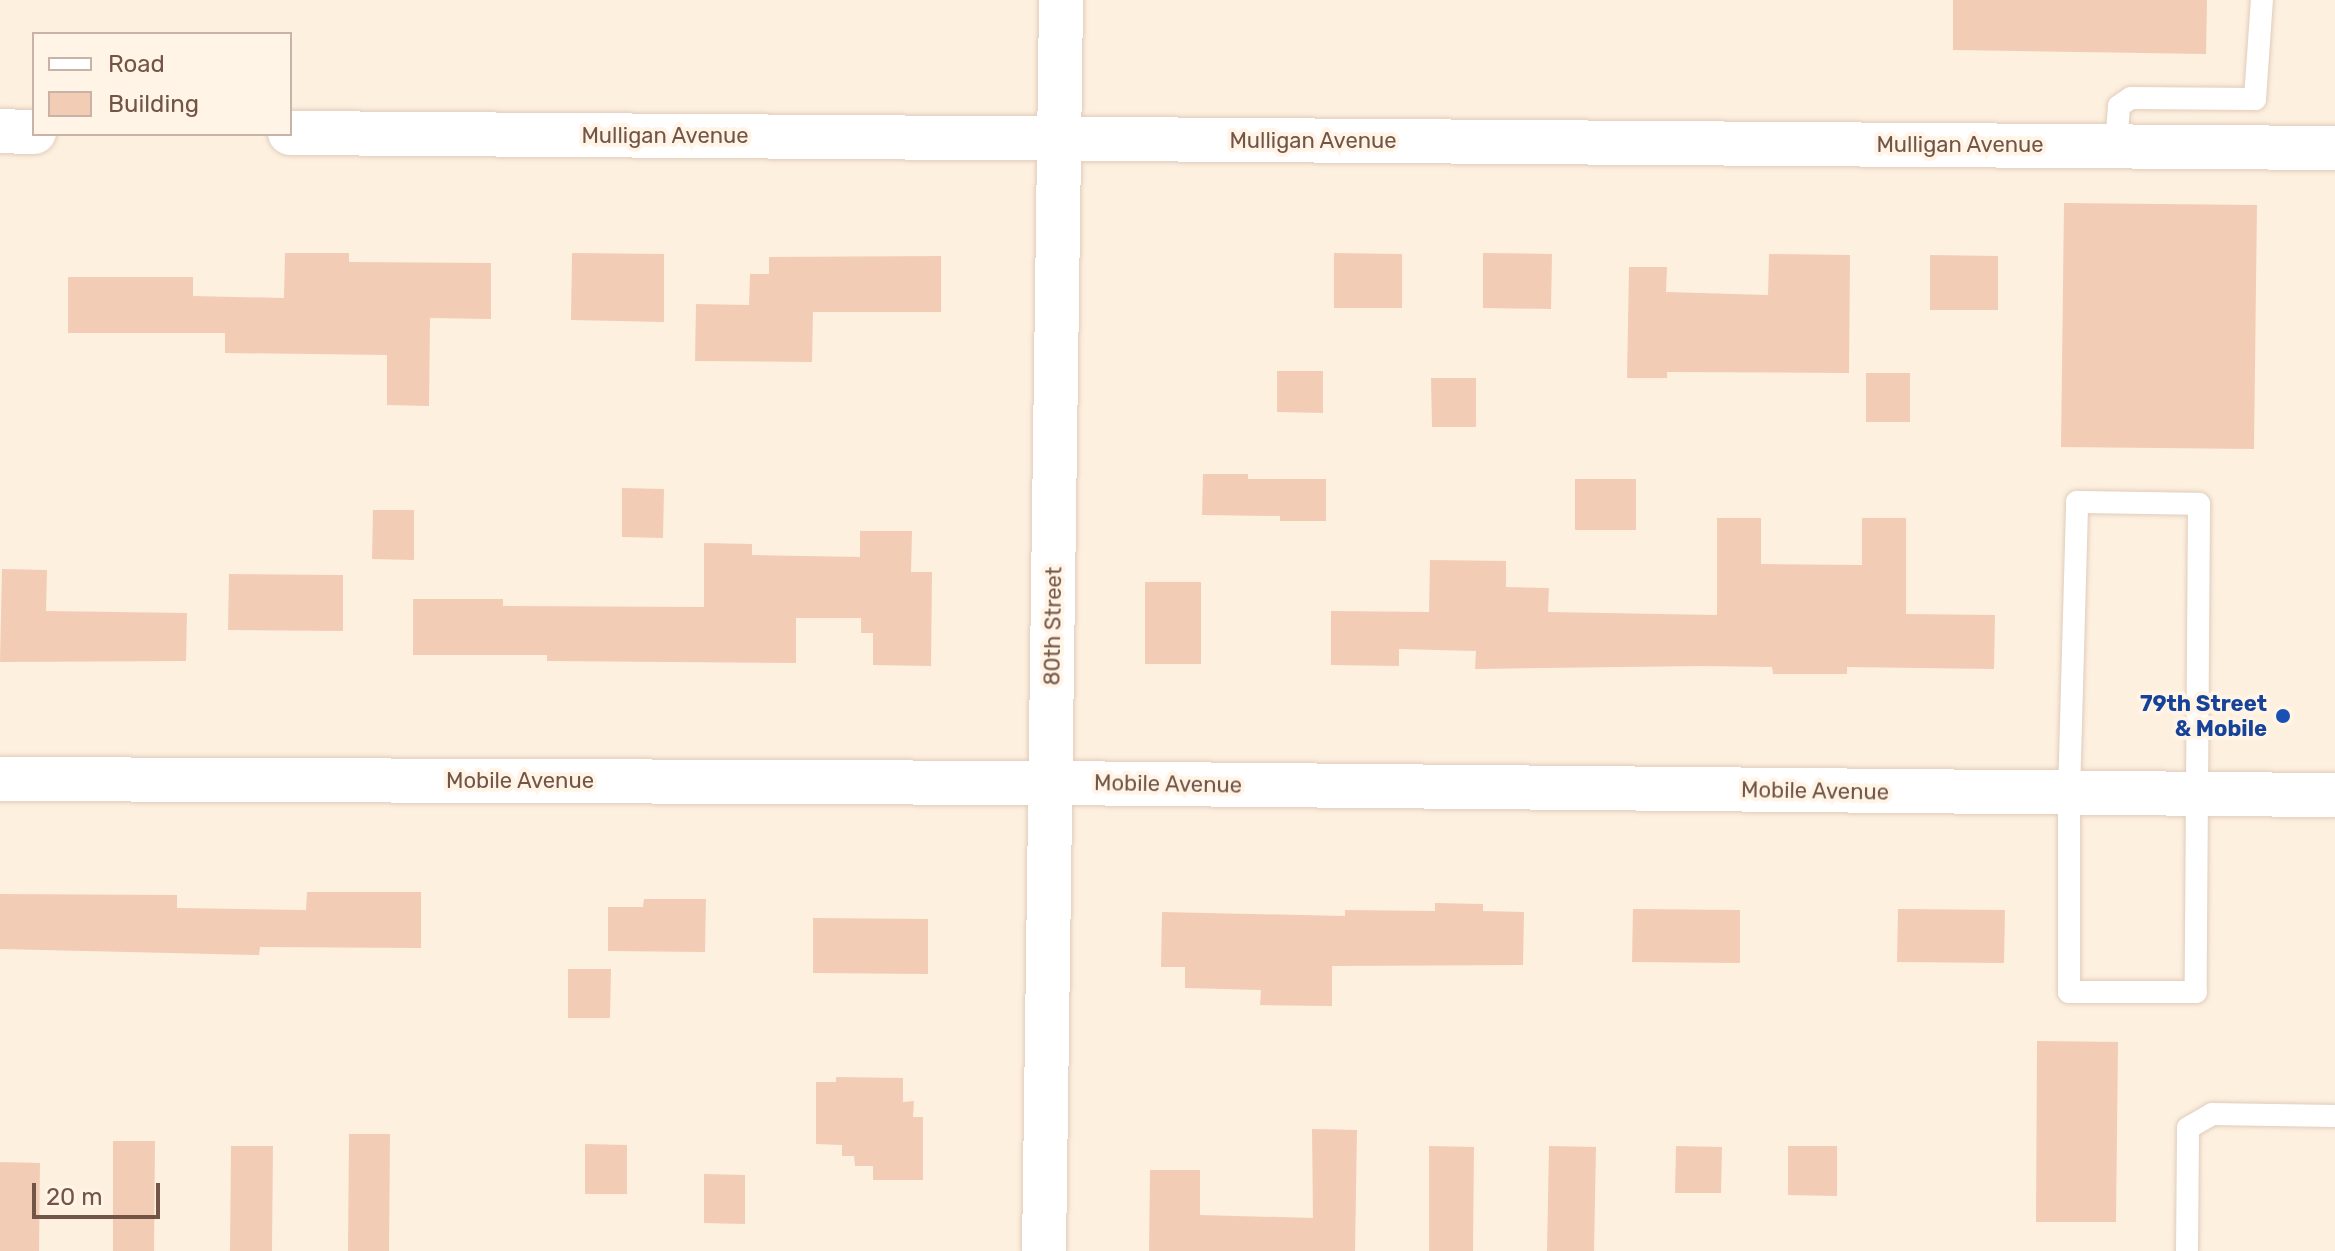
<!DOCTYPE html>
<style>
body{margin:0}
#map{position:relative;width:2335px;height:1251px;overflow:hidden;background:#fdf0df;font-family:Rubik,sans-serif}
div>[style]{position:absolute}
.building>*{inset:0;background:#f3ccb6}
.roads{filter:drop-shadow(0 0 2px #e1ccbb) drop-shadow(0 0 2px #e1ccbb)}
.service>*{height:22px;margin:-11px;padding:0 11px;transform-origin:11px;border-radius:11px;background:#fff}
.minor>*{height:44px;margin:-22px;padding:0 22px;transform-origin:22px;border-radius:22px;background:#fff}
.dots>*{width:22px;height:22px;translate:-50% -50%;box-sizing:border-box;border:4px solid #fff4e6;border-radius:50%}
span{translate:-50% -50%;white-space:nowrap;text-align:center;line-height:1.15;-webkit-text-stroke:8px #fff4e6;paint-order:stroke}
.street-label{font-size:22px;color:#735547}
.transit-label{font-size:22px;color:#164399;font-weight:700}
.right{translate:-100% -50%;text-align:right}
.legend{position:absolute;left:32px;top:32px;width:260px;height:104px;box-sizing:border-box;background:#fff4e6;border:2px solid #c7b4a6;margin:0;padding:10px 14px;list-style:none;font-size:24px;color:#735547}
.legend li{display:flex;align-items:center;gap:16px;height:40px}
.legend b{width:40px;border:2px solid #c7b4a6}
.scale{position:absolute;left:32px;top:1183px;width:128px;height:36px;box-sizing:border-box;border:4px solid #735547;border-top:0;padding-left:10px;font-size:24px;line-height:28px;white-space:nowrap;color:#735547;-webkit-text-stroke:6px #fff4e6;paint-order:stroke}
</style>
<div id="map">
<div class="building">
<div style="clip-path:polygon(1953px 0,2207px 0,2206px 54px,1953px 50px)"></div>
<div style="clip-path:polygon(2064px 203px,2257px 205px,2254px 449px,2061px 447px)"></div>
<div style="clip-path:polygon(285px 253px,349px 253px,349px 262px,491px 263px,491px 319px,430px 318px,429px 406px,387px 405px,387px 355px,225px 353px,225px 333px,68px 333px,68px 277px,193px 277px,193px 296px,284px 298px)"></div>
<div style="clip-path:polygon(572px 253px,664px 254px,664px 322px,571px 320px)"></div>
<div style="clip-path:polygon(1334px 253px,1402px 254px,1402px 308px,1334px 308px)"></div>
<div style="clip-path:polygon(1483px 253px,1552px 254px,1551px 309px,1483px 308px)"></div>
<div style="clip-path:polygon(1769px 254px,1850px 255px,1849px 373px,1667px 372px,1667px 378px,1627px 378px,1629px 267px,1667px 267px,1666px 292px,1768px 295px)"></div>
<div style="clip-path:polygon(1930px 255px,1998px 256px,1998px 310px,1930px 310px)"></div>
<div style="clip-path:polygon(941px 256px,941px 312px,813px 312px,812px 362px,695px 361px,696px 304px,749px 305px,750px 274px,769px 274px,769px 257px)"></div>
<div style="clip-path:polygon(1277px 371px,1323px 371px,1323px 413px,1277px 412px)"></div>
<div style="clip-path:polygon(1866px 373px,1910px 373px,1910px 422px,1866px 422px)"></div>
<div style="clip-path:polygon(1431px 378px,1476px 378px,1476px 427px,1432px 427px)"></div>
<div style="clip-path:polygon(1203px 474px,1248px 474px,1248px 479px,1326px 479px,1326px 521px,1280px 521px,1280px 516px,1202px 515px)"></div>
<div style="clip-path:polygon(1575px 479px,1636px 479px,1636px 530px,1575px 530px)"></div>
<div style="clip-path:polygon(622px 488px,664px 489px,663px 538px,622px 537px)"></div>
<div style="clip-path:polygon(373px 510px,414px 510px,414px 560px,372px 559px)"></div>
<div style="clip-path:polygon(1717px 518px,1761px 518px,1761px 564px,1862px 565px,1862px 518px,1906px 518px,1906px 614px,1995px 615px,1994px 669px,1847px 667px,1847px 674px,1773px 674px,1772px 667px,1701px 666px,1475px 669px,1476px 651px,1399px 649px,1399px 666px,1331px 665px,1331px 611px,1429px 612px,1430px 560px,1506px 561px,1506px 587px,1549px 588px,1548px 612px,1717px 615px)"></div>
<div style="clip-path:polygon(860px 531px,912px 531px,911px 572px,932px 572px,931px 666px,873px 665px,873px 633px,861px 633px,861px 618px,796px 618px,796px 663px,547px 661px,547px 655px,413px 655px,413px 599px,503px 599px,503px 606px,704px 607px,704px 543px,752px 544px,752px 555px,860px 557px)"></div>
<div style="clip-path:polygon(2px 569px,47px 570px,46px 611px,187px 613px,186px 661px,0 662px)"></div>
<div style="clip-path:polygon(229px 574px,343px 575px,343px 631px,228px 630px)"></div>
<div style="clip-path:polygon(1145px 582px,1201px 582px,1201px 664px,1145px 664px)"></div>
<div style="clip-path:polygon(307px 892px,421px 892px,421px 948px,260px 947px,259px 955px,0 949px,0 894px,177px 895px,177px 908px,306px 910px)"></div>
<div style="clip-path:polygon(644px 899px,706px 899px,705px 952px,608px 951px,608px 907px,643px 907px)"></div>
<div style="clip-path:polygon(1435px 903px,1483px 904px,1483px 911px,1524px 912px,1523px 965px,1332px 966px,1332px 1006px,1260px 1005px,1261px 990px,1185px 988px,1185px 967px,1161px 967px,1162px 912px,1345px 916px,1345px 910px,1435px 911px)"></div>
<div style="clip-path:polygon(1633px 909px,1740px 910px,1740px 963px,1632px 962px)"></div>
<div style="clip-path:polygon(1898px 909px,2005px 910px,2004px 963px,1897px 962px)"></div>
<div style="clip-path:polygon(813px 918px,928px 919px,928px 974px,813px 973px)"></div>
<div style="clip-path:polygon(568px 969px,611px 969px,610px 1018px,568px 1018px)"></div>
<div style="clip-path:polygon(2037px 1041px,2118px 1042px,2116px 1222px,2036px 1222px)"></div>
<div style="clip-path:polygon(836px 1077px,903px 1078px,903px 1102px,914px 1101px,913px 1117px,923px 1117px,923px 1180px,873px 1180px,873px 1166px,855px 1166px,854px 1156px,842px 1156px,842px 1145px,816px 1144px,816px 1082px,836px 1082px)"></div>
<div style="clip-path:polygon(1312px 1129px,1357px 1130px,1355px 1251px,1149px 1251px,1150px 1170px,1200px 1170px,1200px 1215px,1313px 1218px)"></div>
<div style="clip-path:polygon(349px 1134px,390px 1134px,389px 1251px,348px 1251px)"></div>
<div style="clip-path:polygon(113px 1141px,155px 1141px,154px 1251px,113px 1251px)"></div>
<div style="clip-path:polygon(585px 1144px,627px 1145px,627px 1194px,585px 1194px)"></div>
<div style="clip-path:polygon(231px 1146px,273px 1146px,272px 1251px,230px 1251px)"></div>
<div style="clip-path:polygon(1429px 1146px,1474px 1147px,1473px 1251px,1429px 1251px)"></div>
<div style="clip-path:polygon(1549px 1146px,1596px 1147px,1594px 1251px,1547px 1251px)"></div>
<div style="clip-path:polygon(1676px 1146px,1722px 1147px,1721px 1193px,1675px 1193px)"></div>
<div style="clip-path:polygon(1788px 1146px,1837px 1146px,1837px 1196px,1788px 1195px)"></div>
<div style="clip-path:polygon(0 1162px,40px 1163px,39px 1251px,0 1251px)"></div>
<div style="clip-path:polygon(704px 1174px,745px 1175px,745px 1224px,704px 1223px)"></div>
</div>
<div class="roads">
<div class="service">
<div style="left:2116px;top:146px;width:40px;rotate:-85.7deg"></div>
<div style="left:2119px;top:106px;width:14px;rotate:-34deg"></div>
<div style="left:2131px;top:98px;width:124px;rotate:0.5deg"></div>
<div style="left:2255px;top:99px;width:99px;rotate:-86deg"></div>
<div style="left:2077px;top:502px;width:122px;rotate:0.9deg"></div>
<div style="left:2199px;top:504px;width:488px;rotate:90.4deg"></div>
<div style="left:2196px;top:992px;width:127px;rotate:180deg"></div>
<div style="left:2069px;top:992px;width:198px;rotate:-90deg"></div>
<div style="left:2069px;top:794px;width:292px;rotate:-88.4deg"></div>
<div style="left:2187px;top:1251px;width:123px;rotate:-89.5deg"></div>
<div style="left:2188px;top:1128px;width:28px;rotate:-30deg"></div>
<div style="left:2212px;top:1114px;width:123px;rotate:0.9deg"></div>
</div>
<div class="minor">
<div style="left:0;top:131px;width:34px;rotate:2deg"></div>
<div style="left:290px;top:133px;width:2045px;rotate:0.42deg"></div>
<div style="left:0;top:779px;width:1051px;rotate:0.22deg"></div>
<div style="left:1051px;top:783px;width:1284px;rotate:0.54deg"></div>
<div style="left:1044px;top:1251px;width:1251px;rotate:-89.22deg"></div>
</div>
</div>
<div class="dots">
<div style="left:2283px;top:716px;background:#1a4fb4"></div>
</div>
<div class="street-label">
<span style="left:665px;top:136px">Mulligan Avenue</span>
<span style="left:1313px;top:141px">Mulligan Avenue</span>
<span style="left:1960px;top:145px">Mulligan Avenue</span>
<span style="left:1053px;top:626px;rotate:-89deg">80th Street</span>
<span style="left:520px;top:781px">Mobile Avenue</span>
<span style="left:1168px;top:784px;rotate:1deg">Mobile Avenue</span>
<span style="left:1815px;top:791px;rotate:1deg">Mobile Avenue</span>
</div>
<div class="transit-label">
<span class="right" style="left:2267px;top:716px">79th Street<br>&amp; Mobile</span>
</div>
<ul class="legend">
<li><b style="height:10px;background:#fff"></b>Road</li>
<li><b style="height:22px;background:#f3ccb6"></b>Building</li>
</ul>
<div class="scale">20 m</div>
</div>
